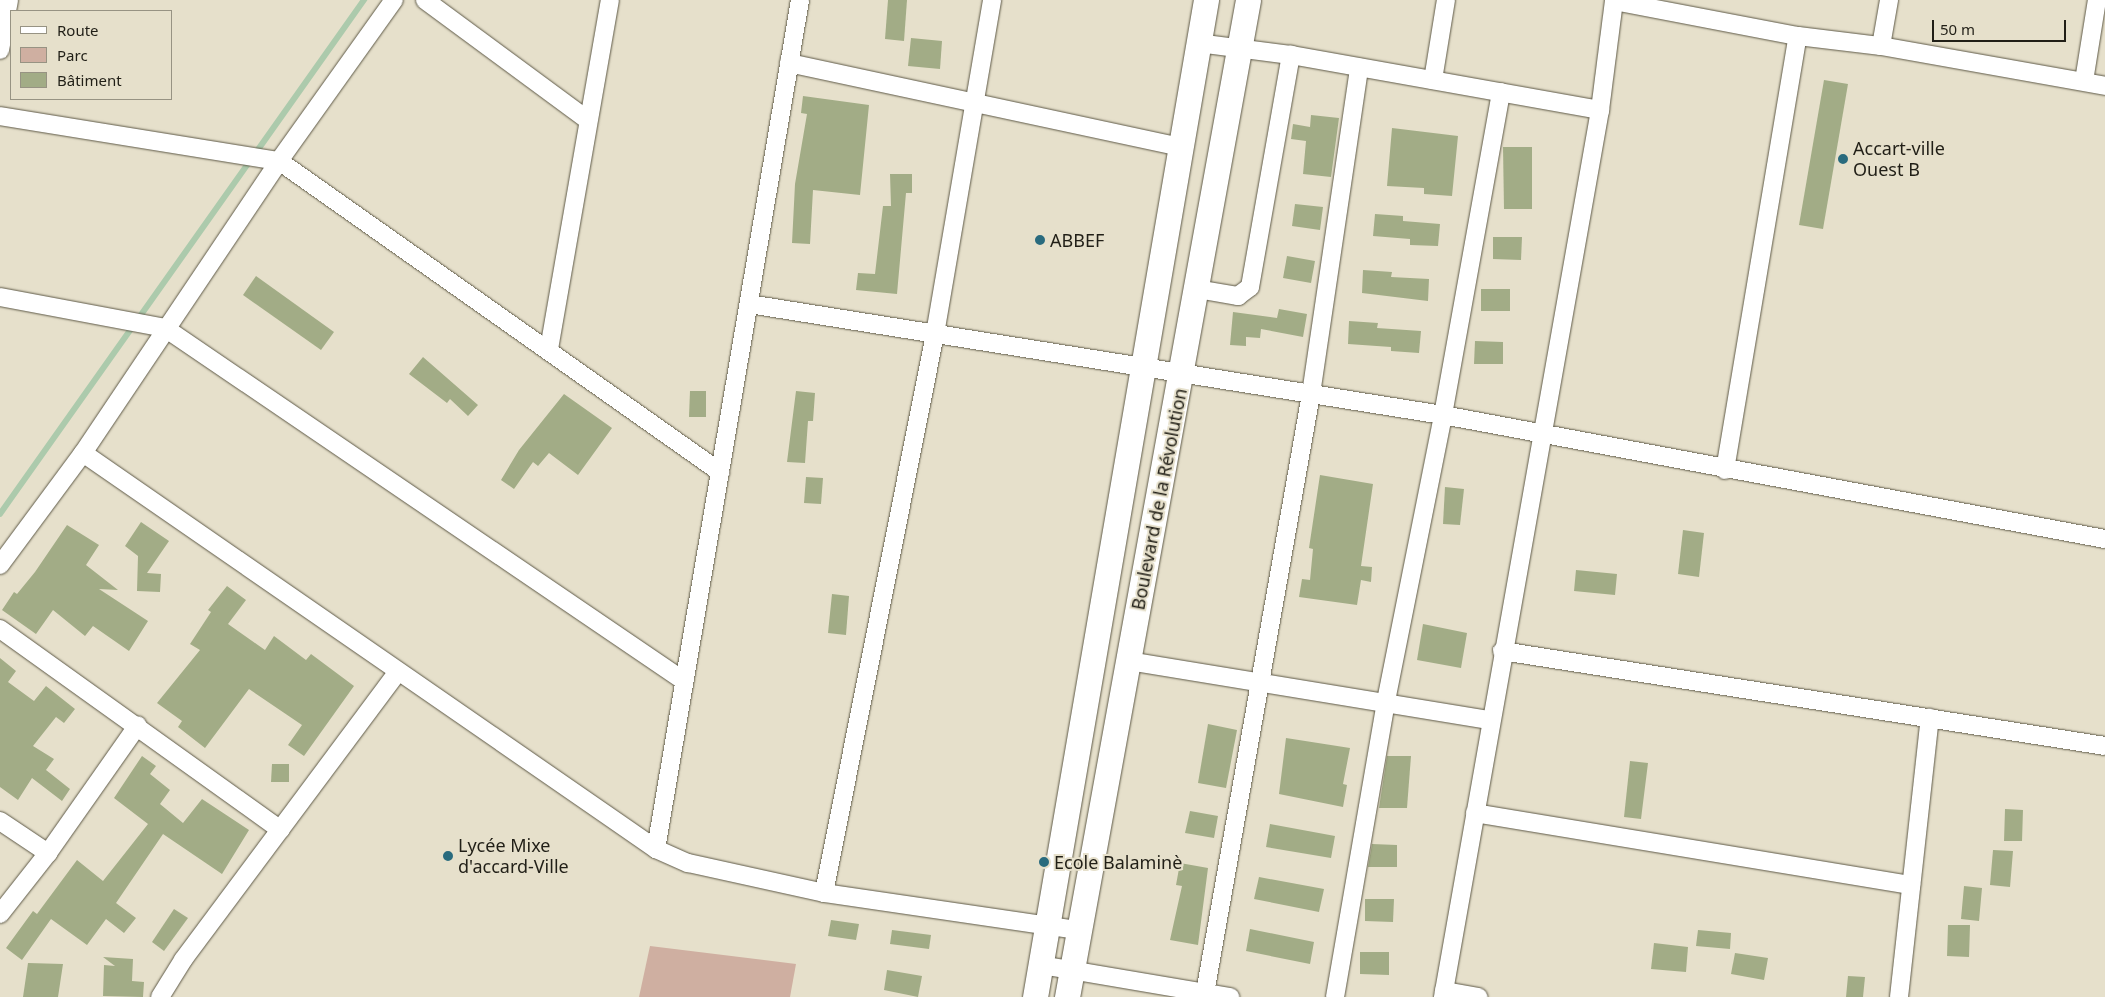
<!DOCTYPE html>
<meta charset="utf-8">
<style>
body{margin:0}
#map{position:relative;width:2105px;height:997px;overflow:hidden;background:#e6e0cb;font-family:"Noto Sans",sans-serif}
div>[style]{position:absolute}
.green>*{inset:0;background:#cfafa1}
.stream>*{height:5.5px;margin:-2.75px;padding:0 2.75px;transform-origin:2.75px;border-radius:2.75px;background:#accaac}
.building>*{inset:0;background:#a2ac86}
.roads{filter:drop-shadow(0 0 1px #5e5947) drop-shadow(0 0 1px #5e5947)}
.minor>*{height:18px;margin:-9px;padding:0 9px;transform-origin:9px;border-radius:9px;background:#fff}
.secondary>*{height:25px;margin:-12.5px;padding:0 12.5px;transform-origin:12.5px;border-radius:12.5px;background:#fff}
.dots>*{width:14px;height:14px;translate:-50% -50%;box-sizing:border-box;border:2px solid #e6e0cb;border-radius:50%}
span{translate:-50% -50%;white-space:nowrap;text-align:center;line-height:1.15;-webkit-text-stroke:4px #e6e0cb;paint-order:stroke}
.poi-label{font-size:18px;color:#211f17}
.left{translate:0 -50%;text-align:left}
.street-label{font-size:18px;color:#211f17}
.legend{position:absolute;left:10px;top:10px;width:162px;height:90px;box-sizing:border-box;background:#e6e0cb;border:1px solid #979383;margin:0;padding:6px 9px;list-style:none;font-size:15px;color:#211f17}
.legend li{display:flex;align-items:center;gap:10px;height:25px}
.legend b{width:25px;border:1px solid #979383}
.scale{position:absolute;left:1932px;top:20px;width:134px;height:22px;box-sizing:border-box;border:2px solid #211f17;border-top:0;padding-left:6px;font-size:15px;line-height:18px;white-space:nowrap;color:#211f17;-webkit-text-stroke:4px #e6e0cb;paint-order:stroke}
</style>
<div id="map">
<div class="green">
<div style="clip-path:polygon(650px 946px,796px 964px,790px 997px,639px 997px)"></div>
</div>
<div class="stream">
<div style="left:0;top:514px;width:630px;rotate:-54.69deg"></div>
</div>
<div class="building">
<div style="clip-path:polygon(888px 0,907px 0,904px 41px,885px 39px)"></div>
<div style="clip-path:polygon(911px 38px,942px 41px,940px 69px,908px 66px)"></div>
<div style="clip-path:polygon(1824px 80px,1848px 84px,1823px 229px,1799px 225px)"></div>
<div style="clip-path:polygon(803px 96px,869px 105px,860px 195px,813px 190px,810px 244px,792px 243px,795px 184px,807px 114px,801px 113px)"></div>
<div style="clip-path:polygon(1311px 115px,1339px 118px,1331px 177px,1303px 174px,1306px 141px,1291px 139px,1293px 124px,1310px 127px)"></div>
<div style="clip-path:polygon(1392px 128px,1458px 136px,1452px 196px,1424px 194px,1424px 188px,1387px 186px)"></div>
<div style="clip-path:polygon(1503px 147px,1532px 147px,1532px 209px,1504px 209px)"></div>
<div style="clip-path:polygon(890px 174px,912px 174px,912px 193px,906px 193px,897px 294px,856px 290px,858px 273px,875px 274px,883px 206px,891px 206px)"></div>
<div style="clip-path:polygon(1295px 204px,1323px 207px,1320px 230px,1292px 226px)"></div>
<div style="clip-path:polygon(1375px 214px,1403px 216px,1403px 221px,1440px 224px,1438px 246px,1410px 245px,1410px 239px,1373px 236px)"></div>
<div style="clip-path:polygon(1493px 237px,1522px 237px,1521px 260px,1493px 259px)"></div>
<div style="clip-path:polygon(1287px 256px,1315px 261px,1311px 283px,1283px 278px)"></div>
<div style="clip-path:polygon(1363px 270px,1392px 272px,1391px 277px,1429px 279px,1428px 301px,1362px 293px)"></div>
<div style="clip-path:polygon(256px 276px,334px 332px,321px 350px,243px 295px)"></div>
<div style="clip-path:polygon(1481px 289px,1510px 289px,1510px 311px,1481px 311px)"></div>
<div style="clip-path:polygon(1279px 309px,1307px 314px,1303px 337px,1261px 329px,1260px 338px,1246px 337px,1246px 346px,1230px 345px,1233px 312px,1277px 318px)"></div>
<div style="clip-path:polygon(1349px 321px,1378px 323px,1377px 328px,1421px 331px,1419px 353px,1391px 351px,1391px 347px,1348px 344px)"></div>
<div style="clip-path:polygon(1475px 341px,1503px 342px,1503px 364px,1474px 364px)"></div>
<div style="clip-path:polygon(423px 357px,478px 405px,468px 416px,450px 399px,447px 403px,409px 374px)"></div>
<div style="clip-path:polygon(690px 391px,706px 391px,706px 417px,689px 417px)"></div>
<div style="clip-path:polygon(796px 391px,815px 393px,813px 421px,808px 421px,805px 463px,787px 462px)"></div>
<div style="clip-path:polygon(564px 394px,612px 428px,578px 475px,549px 453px,538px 466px,533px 462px,514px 489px,501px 480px,519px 450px)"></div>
<div style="clip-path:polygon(1320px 475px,1373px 484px,1361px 566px,1372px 567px,1371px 582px,1361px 580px,1357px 605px,1299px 597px,1302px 579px,1310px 580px,1313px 549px,1309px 548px)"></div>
<div style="clip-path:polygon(806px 477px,823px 478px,821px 504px,804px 503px)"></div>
<div style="clip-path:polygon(1445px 487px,1464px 489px,1460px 525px,1443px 524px)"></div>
<div style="clip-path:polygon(141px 522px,169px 541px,147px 573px,161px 574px,160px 592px,137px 591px,138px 556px,125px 546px)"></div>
<div style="clip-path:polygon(67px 525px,99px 545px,86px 565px,118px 590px,99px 589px,148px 621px,129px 651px,93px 626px,85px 636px,53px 610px,36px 634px,2px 610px,14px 592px,17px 594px,35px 572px)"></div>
<div style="clip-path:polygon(1683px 530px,1704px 533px,1699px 577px,1678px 574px)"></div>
<div style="clip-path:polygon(1576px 570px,1617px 574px,1615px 595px,1574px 591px)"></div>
<div style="clip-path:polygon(227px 586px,246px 600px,228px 624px,265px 650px,274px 636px,306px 660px,311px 654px,354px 686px,304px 756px,288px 745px,302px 725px,249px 689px,205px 748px,178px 727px,182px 721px,157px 703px,200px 650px,190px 644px,211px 612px,208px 610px)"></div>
<div style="clip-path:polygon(832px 594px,849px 596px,846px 635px,828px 633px)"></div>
<div style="clip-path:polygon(1423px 624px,1467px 633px,1461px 668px,1417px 660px)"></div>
<div style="clip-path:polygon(0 658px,16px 671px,8px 682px,34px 701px,46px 686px,75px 709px,64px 723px,56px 717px,33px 746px,54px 759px,46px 770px,70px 789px,62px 801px,32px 778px,18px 800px,0 787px)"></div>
<div style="clip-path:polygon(1208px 724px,1237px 730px,1226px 788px,1198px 783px)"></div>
<div style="clip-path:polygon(1286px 738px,1350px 748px,1343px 784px,1347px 785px,1343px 807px,1279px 794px)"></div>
<div style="clip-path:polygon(142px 756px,156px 766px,150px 774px,170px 790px,160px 804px,183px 823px,202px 799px,249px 830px,222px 874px,163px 834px,116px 903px,136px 918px,124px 933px,106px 919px,87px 945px,51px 919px,22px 960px,6px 948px,33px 911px,37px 914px,77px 860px,103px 881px,148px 824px,114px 798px)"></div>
<div style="clip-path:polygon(1387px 756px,1411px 756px,1407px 808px,1379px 808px)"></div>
<div style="clip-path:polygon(1630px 761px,1648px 763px,1641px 819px,1624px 817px)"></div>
<div style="clip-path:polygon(272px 764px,289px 764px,289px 782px,271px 782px)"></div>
<div style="clip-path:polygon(2005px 809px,2023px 810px,2022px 841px,2004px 841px)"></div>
<div style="clip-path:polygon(1190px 811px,1218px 816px,1214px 838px,1185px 833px)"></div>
<div style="clip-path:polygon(1270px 824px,1335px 836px,1331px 858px,1266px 847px)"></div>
<div style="clip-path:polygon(1372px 844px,1397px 845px,1397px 867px,1368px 867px)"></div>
<div style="clip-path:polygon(1993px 850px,2013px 851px,2010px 887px,1990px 885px)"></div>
<div style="clip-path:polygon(1180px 863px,1208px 868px,1198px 945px,1170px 940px,1182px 886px,1176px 885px)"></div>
<div style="clip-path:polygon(1259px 877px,1324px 889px,1319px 912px,1254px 899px)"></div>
<div style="clip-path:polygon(1964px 886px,1982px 888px,1979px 921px,1961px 919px)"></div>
<div style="clip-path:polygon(1365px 899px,1394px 899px,1393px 922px,1365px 921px)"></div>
<div style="clip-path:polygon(174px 909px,188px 918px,164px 951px,152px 942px)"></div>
<div style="clip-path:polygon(831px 920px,859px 924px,856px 940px,828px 936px)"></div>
<div style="clip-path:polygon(1948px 925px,1970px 925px,1969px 957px,1947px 956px)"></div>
<div style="clip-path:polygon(1250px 929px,1314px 942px,1310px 964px,1246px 951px)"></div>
<div style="clip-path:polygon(892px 930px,931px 935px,929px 949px,890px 944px)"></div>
<div style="clip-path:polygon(1698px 930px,1731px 933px,1730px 949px,1696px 946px)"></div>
<div style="clip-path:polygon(1654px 943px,1688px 947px,1686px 972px,1651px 969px)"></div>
<div style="clip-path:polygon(1360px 952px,1389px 952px,1389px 975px,1360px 974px)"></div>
<div style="clip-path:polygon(1735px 953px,1768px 958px,1764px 980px,1731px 974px)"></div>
<div style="clip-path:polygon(103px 957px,133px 959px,132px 981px,144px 982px,143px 997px,103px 996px,104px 965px,115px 966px)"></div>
<div style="clip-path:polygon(28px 963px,63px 964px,58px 997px,23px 997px)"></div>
<div style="clip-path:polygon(887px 970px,922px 976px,918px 997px,884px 990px)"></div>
<div style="clip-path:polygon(1848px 976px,1865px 977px,1863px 997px,1846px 997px)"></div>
</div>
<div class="roads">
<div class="minor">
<div style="left:425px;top:0;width:202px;rotate:36.4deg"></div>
<div style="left:1614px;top:1px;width:187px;rotate:10.8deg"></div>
<div style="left:1798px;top:36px;width:84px;rotate:6.9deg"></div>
<div style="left:1881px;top:46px;width:228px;rotate:10.1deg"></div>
<div style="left:1198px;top:43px;width:94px;rotate:7.4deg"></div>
<div style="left:1881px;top:46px;width:47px;rotate:-80.1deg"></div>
<div style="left:0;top:50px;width:51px;rotate:-79.8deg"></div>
<div style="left:789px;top:63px;width:401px;rotate:12.1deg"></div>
<div style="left:1433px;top:80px;width:81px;rotate:-80.8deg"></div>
<div style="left:2084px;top:81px;width:82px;rotate:-80.9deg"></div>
<div style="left:0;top:116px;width:283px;rotate:9.2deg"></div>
<div style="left:279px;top:161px;width:540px;rotate:35.19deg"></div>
<div style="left:1197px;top:289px;width:42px;rotate:9.7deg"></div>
<div style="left:1238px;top:296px;width:15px;rotate:-37deg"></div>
<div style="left:1250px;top:287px;width:236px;rotate:-80deg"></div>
<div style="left:1291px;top:55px;width:314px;rotate:10.1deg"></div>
<div style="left:0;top:297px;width:168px;rotate:10.6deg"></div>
<div style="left:165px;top:328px;width:628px;rotate:34.22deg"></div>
<div style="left:749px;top:304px;width:703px;rotate:9.09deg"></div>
<div style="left:1443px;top:415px;width:674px;rotate:10.61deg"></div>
<div style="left:549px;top:349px;width:354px;rotate:-80.1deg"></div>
<div style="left:83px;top:453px;width:697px;rotate:34.65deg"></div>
<div style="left:656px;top:849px;width:35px;rotate:24deg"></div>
<div style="left:688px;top:863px;width:139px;rotate:12.4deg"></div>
<div style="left:824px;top:893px;width:258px;rotate:8.3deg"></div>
<div style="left:1725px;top:470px;width:440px;rotate:-80.5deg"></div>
<div style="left:0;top:565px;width:139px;rotate:-53.5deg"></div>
<div style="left:83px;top:453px;width:352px;rotate:-56.1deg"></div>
<div style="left:279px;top:161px;width:198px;rotate:-54.5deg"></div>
<div style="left:0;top:629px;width:345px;rotate:35.6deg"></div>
<div style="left:1502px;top:651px;width:610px;rotate:8.95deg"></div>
<div style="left:1129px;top:661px;width:367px;rotate:9.3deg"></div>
<div style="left:1475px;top:813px;width:442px;rotate:9.4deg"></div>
<div style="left:0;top:821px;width:58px;rotate:33.7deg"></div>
<div style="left:656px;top:849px;width:861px;rotate:-80.37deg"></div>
<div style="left:824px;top:893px;width:570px;rotate:-78.77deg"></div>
<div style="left:935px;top:334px;width:339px;rotate:-80.3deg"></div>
<div style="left:0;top:914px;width:78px;rotate:-51.8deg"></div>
<div style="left:48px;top:853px;width:156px;rotate:-54.9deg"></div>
<div style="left:1041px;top:965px;width:192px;rotate:9.6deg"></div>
<div style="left:1444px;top:991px;width:35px;rotate:10deg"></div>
<div style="left:1205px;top:993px;width:608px;rotate:-79.96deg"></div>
<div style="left:1311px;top:394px;width:330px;rotate:-81.6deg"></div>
<div style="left:160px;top:997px;width:44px;rotate:-58.1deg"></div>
<div style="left:183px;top:960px;width:358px;rotate:-53.3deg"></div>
<div style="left:1335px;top:997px;width:300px;rotate:-80.2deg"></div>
<div style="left:1386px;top:701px;width:292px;rotate:-78.7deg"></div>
<div style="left:1443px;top:415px;width:328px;rotate:-79.8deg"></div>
<div style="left:1443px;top:997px;width:901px;rotate:-79.96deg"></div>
<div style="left:1600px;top:110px;width:111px;rotate:-82.7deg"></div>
<div style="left:1899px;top:997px;width:281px;rotate:-83.7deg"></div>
</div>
<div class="secondary">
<div style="left:1035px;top:997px;width:1012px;rotate:-80.27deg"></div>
<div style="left:1067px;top:997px;width:1013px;rotate:-79.71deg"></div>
</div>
</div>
<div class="dots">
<div style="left:1843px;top:159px;background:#296b7e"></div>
<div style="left:1040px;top:240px;background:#296b7e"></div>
<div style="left:448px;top:856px;background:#296b7e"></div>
<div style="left:1044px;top:862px;background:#296b7e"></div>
</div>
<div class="poi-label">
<span class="left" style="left:1853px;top:159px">Accart-ville<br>Ouest B</span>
<span class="left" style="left:1050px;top:240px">ABBEF</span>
<span class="left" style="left:458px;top:856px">Lycée Mixe<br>d'accard-Ville</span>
<span class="left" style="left:1054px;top:862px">Ecole Balaminè</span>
</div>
<div class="street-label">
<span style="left:1159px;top:499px;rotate:-79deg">Boulevard de la Révolution</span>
</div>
<ul class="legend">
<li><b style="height:6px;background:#fff"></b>Route</li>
<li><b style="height:14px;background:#cfafa1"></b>Parc</li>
<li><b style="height:14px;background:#a2ac86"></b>Bâtiment</li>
</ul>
<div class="scale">50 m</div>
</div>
